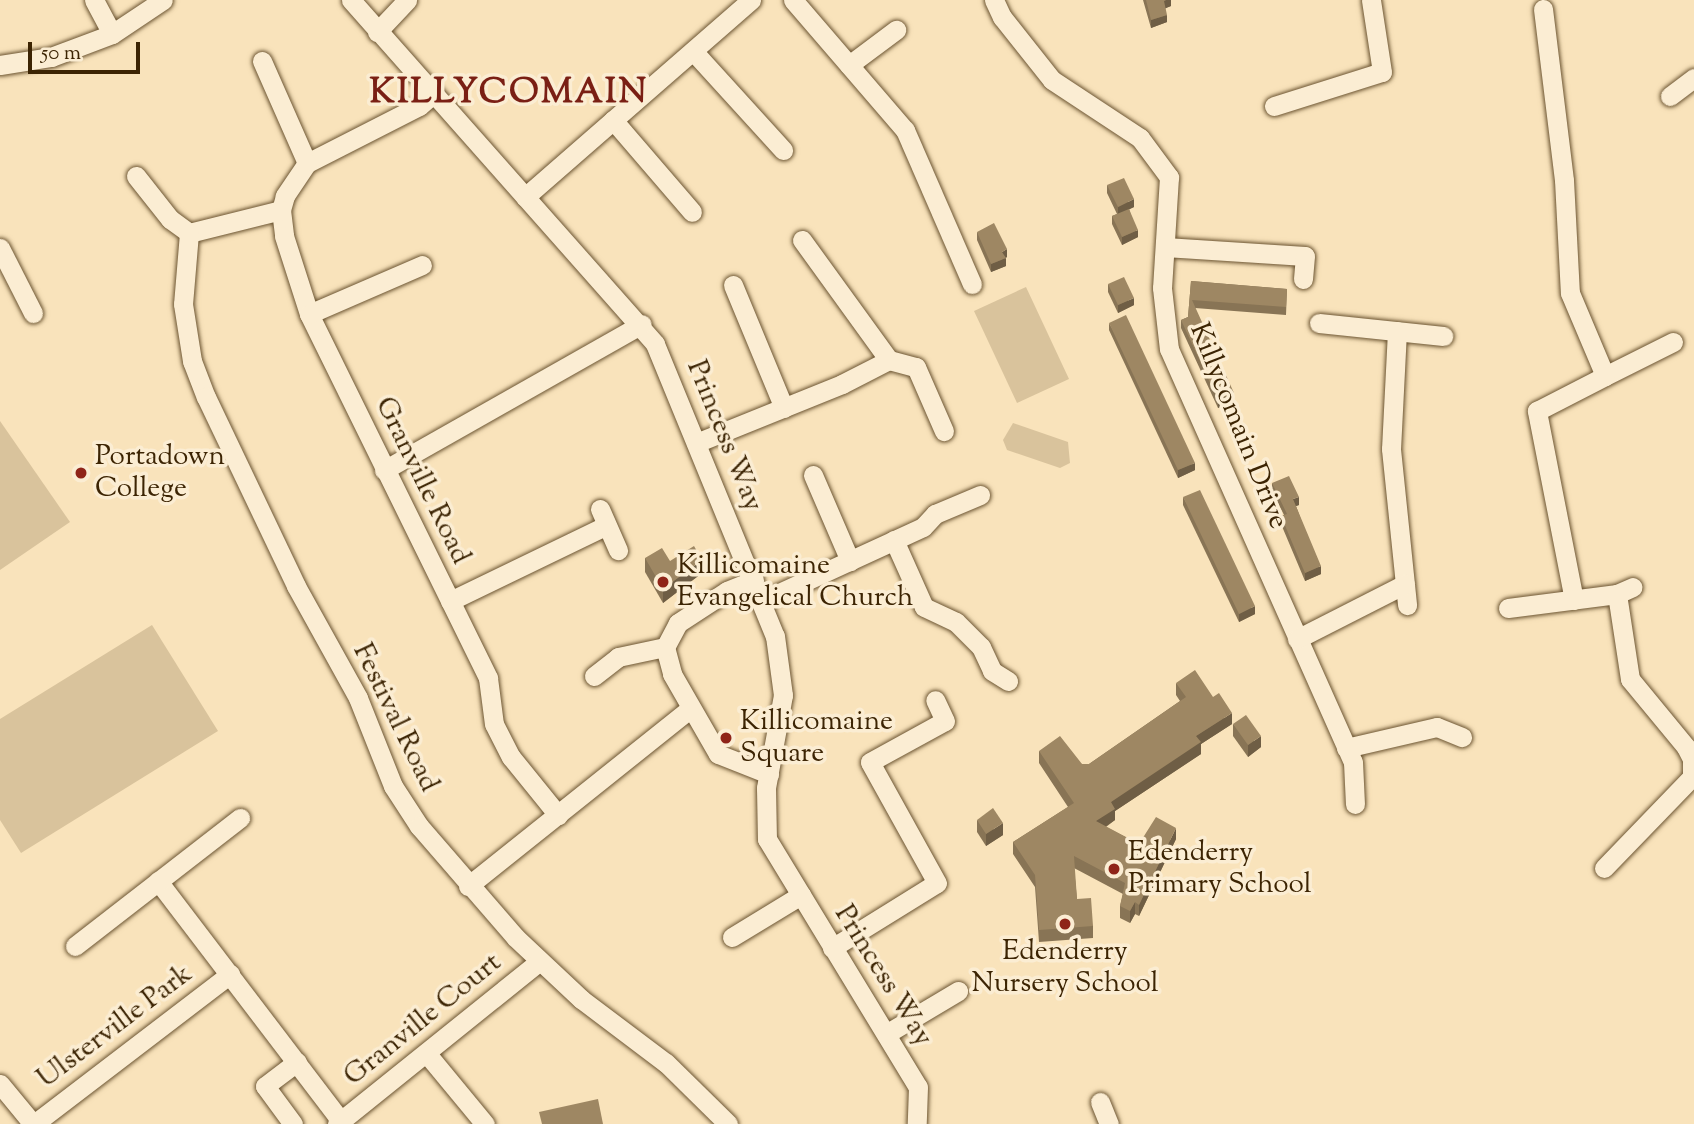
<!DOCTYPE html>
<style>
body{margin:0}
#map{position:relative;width:1694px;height:1124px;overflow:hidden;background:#f9e3bb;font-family:"Sorts Mill Goudy",serif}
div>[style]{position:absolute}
.green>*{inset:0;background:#d9c39c}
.roads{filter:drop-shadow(0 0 2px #6b5431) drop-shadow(0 0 2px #6b5431)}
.minor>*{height:19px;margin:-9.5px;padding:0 9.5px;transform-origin:9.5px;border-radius:9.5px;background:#fbedd3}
.wall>*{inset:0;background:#887455}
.shaded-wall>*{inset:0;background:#6f5e45}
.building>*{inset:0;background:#9e8763}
.dots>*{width:19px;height:19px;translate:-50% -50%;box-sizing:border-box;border:4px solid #fbedd3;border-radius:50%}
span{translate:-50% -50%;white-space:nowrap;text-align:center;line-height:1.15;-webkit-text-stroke:7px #fbedd3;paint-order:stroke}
.street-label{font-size:28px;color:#3c2403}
.poi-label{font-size:28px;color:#3c2403}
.left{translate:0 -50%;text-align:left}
.district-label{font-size:35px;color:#7a1f14;font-weight:700;letter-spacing:2px}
.scale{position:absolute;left:28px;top:42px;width:112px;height:32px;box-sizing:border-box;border:4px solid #3c2403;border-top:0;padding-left:9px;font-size:21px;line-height:24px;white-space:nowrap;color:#3c2403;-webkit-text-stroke:5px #fbedd3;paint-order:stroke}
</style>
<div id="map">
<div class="green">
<div style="clip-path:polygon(1026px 287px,1069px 379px,1017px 403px,974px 311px)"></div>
<div style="clip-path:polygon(0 421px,70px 522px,0 570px)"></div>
<div style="clip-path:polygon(1013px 423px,1068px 442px,1070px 463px,1060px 468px,1007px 450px,1003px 440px)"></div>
<div style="clip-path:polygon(152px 625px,218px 731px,21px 853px,0 820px,0 719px)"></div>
</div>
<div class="roads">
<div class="minor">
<div style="left:94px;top:0;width:38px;rotate:62deg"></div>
<div style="left:351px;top:0;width:459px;rotate:48.5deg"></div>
<div style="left:655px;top:344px;width:316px;rotate:67.7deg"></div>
<div style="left:775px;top:636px;width:60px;rotate:82.3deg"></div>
<div style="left:783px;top:695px;width:95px;rotate:100.4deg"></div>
<div style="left:766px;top:788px;width:51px;rotate:88.9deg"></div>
<div style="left:767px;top:839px;width:290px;rotate:58.7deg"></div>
<div style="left:918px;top:1087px;width:37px;rotate:92deg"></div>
<div style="left:793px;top:0;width:172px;rotate:49.3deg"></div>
<div style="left:905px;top:130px;width:168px;rotate:66.5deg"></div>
<div style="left:994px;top:0;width:19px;rotate:65deg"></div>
<div style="left:1002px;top:17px;width:80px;rotate:51.6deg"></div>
<div style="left:1052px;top:80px;width:105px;rotate:33.4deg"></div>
<div style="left:1140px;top:138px;width:49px;rotate:53.4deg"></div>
<div style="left:1169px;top:177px;width:111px;rotate:93.6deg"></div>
<div style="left:1162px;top:288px;width:61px;rotate:83.5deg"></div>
<div style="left:1169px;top:349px;width:452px;rotate:66deg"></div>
<div style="left:1353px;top:762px;width:42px;rotate:87.3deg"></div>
<div style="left:1543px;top:9px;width:172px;rotate:83deg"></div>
<div style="left:1564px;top:180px;width:113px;rotate:87deg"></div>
<div style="left:1570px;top:293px;width:90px;rotate:67.1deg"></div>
<div style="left:1605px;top:376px;width:76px;rotate:-26.6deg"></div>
<div style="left:377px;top:32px;width:44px;rotate:-46.8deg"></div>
<div style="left:693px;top:51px;width:134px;rotate:47.7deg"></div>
<div style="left:262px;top:61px;width:111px;rotate:66.2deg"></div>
<div style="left:0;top:65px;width:52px;rotate:-8.9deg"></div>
<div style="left:51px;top:57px;width:65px;rotate:-20.7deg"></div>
<div style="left:112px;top:34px;width:61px;rotate:-33.7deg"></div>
<div style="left:849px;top:65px;width:59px;rotate:-36.7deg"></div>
<div style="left:433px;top:94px;width:18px;rotate:139deg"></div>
<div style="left:419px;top:106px;width:126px;rotate:153deg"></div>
<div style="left:307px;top:163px;width:40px;rotate:124deg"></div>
<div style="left:285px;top:196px;width:15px;rotate:106deg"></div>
<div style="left:281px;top:210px;width:26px;rotate:83deg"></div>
<div style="left:284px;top:236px;width:82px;rotate:72.2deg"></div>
<div style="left:309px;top:314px;width:406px;rotate:63.8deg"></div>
<div style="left:488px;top:678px;width:46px;rotate:82.6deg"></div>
<div style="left:494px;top:724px;width:37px;rotate:63deg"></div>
<div style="left:511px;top:757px;width:75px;rotate:51deg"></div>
<div style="left:1670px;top:96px;width:30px;rotate:-37deg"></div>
<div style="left:1274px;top:106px;width:113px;rotate:-17.5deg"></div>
<div style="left:1382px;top:72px;width:73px;rotate:-98.7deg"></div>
<div style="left:613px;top:120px;width:121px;rotate:49.3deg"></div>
<div style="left:136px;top:176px;width:55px;rotate:51.7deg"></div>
<div style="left:170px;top:219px;width:24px;rotate:36deg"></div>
<div style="left:189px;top:233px;width:95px;rotate:-14deg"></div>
<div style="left:525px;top:197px;width:300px;rotate:-41.1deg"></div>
<div style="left:189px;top:233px;width:71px;rotate:94.8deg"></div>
<div style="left:183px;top:304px;width:58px;rotate:81deg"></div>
<div style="left:192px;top:361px;width:39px;rotate:69deg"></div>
<div style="left:206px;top:397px;width:209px;rotate:64.5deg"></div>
<div style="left:296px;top:586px;width:128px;rotate:61deg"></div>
<div style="left:358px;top:698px;width:95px;rotate:68.3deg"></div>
<div style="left:393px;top:786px;width:48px;rotate:57deg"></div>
<div style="left:419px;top:826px;width:147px;rotate:49.1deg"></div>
<div style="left:515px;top:937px;width:91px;rotate:43.2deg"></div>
<div style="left:581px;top:999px;width:106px;rotate:37deg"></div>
<div style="left:666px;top:1063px;width:87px;rotate:44.5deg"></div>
<div style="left:802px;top:240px;width:148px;rotate:54.1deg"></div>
<div style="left:889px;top:360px;width:28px;rotate:15deg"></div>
<div style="left:916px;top:367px;width:70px;rotate:66.4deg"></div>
<div style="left:1165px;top:247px;width:140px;rotate:3.7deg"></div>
<div style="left:1305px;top:256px;width:23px;rotate:95deg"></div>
<div style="left:0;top:248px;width:73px;rotate:63.1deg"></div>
<div style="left:733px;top:285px;width:133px;rotate:67.5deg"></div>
<div style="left:309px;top:314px;width:123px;rotate:-23.4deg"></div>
<div style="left:1319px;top:323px;width:125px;rotate:6deg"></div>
<div style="left:1397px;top:331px;width:118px;rotate:92.9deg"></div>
<div style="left:1391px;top:449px;width:157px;rotate:84.1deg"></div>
<div style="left:696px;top:443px;width:157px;rotate:-22deg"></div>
<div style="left:842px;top:384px;width:53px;rotate:-27.1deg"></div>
<div style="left:384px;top:470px;width:296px;rotate:-29.5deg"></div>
<div style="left:813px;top:475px;width:94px;rotate:66.7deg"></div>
<div style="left:600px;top:509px;width:45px;rotate:66.3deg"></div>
<div style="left:894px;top:540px;width:73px;rotate:65.9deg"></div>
<div style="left:924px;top:607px;width:35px;rotate:25deg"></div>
<div style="left:956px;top:622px;width:35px;rotate:45deg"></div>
<div style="left:981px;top:647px;width:26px;rotate:65deg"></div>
<div style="left:992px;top:671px;width:19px;rotate:32deg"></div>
<div style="left:754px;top:580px;width:29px;rotate:158deg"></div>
<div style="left:727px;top:591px;width:59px;rotate:146.9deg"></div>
<div style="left:678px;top:623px;width:27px;rotate:118deg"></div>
<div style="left:665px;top:647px;width:28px;rotate:75deg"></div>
<div style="left:672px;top:674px;width:92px;rotate:60.1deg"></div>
<div style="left:718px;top:754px;width:55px;rotate:21.4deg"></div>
<div style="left:1574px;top:600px;width:193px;rotate:-101.1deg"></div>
<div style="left:1537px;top:411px;width:76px;rotate:-27.2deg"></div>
<div style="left:450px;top:601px;width:174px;rotate:-25.8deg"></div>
<div style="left:762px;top:601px;width:177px;rotate:-24.7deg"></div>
<div style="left:923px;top:527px;width:18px;rotate:-47deg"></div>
<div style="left:935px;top:514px;width:49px;rotate:-22.9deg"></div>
<div style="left:1508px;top:608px;width:110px;rotate:-7.3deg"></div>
<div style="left:1617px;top:594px;width:17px;rotate:-24deg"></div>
<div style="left:1297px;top:639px;width:121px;rotate:-27deg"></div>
<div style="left:594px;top:676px;width:31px;rotate:-38deg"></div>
<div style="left:618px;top:657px;width:48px;rotate:-12deg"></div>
<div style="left:1346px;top:748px;width:93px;rotate:-13deg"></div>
<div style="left:1437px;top:727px;width:27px;rotate:22deg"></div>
<div style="left:1604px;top:868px;width:127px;rotate:-46deg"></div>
<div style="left:1692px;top:777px;width:18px;rotate:-90deg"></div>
<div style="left:1692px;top:759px;width:13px;rotate:-117deg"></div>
<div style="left:1686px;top:747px;width:88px;rotate:-129.5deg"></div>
<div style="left:1630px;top:679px;width:86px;rotate:-98.7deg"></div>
<div style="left:158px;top:881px;width:302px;rotate:52.7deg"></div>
<div style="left:468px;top:886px;width:285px;rotate:-38.6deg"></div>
<div style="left:732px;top:937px;width:81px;rotate:-31.3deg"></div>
<div style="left:75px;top:946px;width:209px;rotate:-37.8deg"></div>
<div style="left:832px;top:948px;width:123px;rotate:-31.8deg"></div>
<div style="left:937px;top:883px;width:138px;rotate:-119deg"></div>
<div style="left:870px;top:762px;width:85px;rotate:-28.7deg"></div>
<div style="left:945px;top:721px;width:23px;rotate:-115deg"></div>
<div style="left:886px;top:1034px;width:84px;rotate:-30.8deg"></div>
<div style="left:427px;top:1054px;width:91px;rotate:50.4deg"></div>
<div style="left:0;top:1084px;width:52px;rotate:50.5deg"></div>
<div style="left:1100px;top:1102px;width:24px;rotate:68deg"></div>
<div style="left:34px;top:1124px;width:247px;rotate:-37.4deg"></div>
<div style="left:293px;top:1124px;width:47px;rotate:-126.4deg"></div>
<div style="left:265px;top:1086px;width:40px;rotate:-37deg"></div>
<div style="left:337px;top:1124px;width:260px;rotate:-38.8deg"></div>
</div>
</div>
<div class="wall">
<div style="clip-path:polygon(1143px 0,1171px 0,1171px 6px,1165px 8px,1167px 22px,1151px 28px)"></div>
<div style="clip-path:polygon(1107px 185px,1134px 207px,1129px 209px,1138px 237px,1122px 245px,1112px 224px,1112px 216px,1117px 214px,1107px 193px)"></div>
<div style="clip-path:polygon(977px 232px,1007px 257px,1005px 258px,1006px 266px,991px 272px,977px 240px)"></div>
<div style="clip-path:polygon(1191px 281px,1287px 289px,1286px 315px,1195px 308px,1234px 400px,1218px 408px,1181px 328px,1181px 320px,1188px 317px)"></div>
<div style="clip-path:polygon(1108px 284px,1134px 305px,1118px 313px,1108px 292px)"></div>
<div style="clip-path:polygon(1109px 323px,1195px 470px,1178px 478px,1109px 330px)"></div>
<div style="clip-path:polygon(1272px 483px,1299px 505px,1296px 506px,1321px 574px,1305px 581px,1281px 524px,1281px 516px,1284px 515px,1272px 491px)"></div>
<div style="clip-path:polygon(1183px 497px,1255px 614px,1239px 622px,1183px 505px)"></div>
<div style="clip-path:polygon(645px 558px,670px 561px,702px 573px,663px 603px,645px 572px)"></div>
<div style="clip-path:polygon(1176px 683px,1232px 724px,1201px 744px,1201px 754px,1115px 811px,1115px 820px,1106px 827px,1139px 844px,1176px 839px,1139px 916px,1135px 914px,1130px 923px,1120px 918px,1120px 906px,1123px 894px,1074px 868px,1077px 899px,1093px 926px,1093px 938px,1039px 942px,1035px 887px,1013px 854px,1013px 842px,1068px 807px,1039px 763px,1039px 751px,1082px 764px,1089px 764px,1180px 701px,1176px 695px)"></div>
<div style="clip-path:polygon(1233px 724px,1261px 747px,1248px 757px,1233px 736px)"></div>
<div style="clip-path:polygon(977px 820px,1003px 835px,986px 846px,977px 832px)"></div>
</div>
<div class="shaded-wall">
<div style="clip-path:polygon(1166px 0,1171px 0,1171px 6px,1164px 9px,1164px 1px)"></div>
<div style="clip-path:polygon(1167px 15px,1167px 22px,1151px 28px,1151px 20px)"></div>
<div style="clip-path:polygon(1134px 199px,1134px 207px,1118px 215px,1118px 207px)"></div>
<div style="clip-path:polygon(1138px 230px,1138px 237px,1122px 245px,1122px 237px)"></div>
<div style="clip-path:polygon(1007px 249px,1007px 257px,1002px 260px,1002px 252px)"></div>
<div style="clip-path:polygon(1006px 258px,1006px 266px,991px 272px,991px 264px)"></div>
<div style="clip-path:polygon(1134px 298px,1134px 305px,1118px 313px,1118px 305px)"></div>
<div style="clip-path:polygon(1234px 393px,1234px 400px,1218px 408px,1218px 400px)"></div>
<div style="clip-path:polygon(1195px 463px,1195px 470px,1178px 478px,1178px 470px)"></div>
<div style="clip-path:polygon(1299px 497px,1299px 505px,1293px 507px,1293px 499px)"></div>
<div style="clip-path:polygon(702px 560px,702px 573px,663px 603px,663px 589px)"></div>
<div style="clip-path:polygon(1321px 566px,1321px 574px,1305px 581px,1305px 573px)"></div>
<div style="clip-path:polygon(1255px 606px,1255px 614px,1239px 622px,1239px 614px)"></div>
<div style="clip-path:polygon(1232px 713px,1232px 724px,1201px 744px,1201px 754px,1115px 811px,1115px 820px,1096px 833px,1096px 821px,1111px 802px,1196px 736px)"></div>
<div style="clip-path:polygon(1261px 736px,1261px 747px,1248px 757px,1248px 745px)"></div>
<div style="clip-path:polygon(1003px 823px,1003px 835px,986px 846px,986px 834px)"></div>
<div style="clip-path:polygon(1176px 828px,1176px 839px,1139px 916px,1139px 905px)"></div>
<div style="clip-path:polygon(1135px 902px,1135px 914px,1130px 923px,1130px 911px)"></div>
</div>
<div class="building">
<div style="clip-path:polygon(1146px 0,1166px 0,1164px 1px,1167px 15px,1151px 20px)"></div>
<div style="clip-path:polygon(1124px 178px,1134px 199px,1118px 207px,1107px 185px)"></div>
<div style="clip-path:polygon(1129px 209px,1138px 230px,1122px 237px,1112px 216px)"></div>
<div style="clip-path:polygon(994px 223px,1007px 249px,1002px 252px,1006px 258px,991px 264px,977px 232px)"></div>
<div style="clip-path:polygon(1124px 277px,1134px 298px,1118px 305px,1108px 284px)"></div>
<div style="clip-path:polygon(1191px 281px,1287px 289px,1286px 307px,1192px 300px,1234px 393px,1218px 400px,1181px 320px,1188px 317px)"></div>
<div style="clip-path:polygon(1126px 315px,1195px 463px,1178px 470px,1109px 323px)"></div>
<div style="clip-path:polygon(1289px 476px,1299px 497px,1293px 499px,1321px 566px,1305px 573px,1281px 516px,1287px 514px,1272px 483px)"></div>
<div style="clip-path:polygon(1200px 490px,1255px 606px,1239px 614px,1183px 497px)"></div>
<div style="clip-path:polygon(694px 546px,702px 560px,663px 589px,645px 558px,662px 548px,670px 561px)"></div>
<div style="clip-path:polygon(1195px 670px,1213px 697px,1219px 693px,1232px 713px,1196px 736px,1201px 742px,1111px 802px,1115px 809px,1096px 821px,1139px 844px,1156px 817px,1176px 828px,1139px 905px,1135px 902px,1130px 911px,1120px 906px,1125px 883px,1074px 856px,1077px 899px,1091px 898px,1093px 926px,1039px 930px,1035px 875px,1013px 842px,1074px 803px,1039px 751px,1060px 736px,1082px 764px,1089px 764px,1186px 697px,1176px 683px)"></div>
<div style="clip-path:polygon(1246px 715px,1261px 736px,1248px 745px,1233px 724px)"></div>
<div style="clip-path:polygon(993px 808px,1003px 823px,986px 834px,977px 820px)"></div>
<div style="clip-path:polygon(598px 1099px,603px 1124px,542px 1124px,539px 1112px)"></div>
</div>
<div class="dots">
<div style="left:81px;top:473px;background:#8f2418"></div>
<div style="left:663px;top:582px;background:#8f2418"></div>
<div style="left:726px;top:738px;background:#8f2418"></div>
<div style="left:1114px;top:869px;background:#8f2418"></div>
<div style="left:1065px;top:924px;background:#8f2418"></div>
</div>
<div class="street-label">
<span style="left:1238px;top:426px;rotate:68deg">Killycomain Drive</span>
<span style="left:724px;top:436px;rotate:68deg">Princess Way</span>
<span style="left:422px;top:481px;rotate:64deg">Granville Road</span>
<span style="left:395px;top:718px;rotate:64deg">Festival Road</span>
<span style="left:883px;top:976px;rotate:58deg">Princess Way</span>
<span style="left:423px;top:1020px;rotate:-39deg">Granville Court</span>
<span style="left:115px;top:1027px;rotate:-37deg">Ulsterville Park</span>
</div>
<div class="poi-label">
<span class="left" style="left:95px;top:473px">Portadown<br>College</span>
<span class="left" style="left:677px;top:582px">Killicomaine<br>Evangelical Church</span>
<span class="left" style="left:740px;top:738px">Killicomaine<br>Square</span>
<span class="left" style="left:1128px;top:869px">Edenderry<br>Primary School</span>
<span style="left:1065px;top:968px">Edenderry<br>Nursery School</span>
</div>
<div class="district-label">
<span style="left:509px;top:94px">KILLYCOMAIN</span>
</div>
<div class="scale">50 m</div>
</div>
